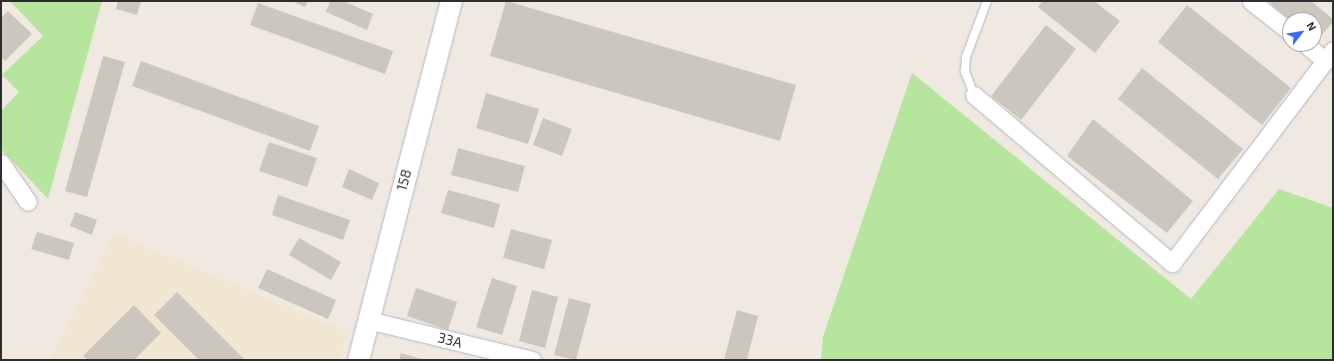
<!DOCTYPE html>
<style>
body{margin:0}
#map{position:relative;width:1334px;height:361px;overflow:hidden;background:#efe9e1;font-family:"Exo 2",sans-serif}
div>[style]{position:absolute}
.education>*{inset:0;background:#f0e6d1}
.green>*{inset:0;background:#b6e59e}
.building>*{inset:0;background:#cbc7bf}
.roads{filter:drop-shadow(0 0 1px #b4b7c1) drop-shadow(0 0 1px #b4b7c1)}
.service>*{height:8px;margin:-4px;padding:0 4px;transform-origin:4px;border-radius:4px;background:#fff}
.minor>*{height:17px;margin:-8.5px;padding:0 8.5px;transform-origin:8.5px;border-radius:8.5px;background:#fff}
.tertiary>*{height:21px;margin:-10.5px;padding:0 10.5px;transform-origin:10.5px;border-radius:10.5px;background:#fff}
span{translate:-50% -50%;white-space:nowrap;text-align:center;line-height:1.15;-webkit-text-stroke:4px #fff;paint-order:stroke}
.street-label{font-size:14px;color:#2e2e2e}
.frame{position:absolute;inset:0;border:2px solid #2e2e2e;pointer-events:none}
.north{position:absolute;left:1282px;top:12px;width:40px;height:40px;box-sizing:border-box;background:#fff;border:1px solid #ababab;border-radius:50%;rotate:59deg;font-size:11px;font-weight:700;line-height:16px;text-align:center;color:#2e2e2e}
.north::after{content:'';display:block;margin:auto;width:14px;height:18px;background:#4264fb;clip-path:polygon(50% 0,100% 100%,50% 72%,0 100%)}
</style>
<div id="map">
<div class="education">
<div style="clip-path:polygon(115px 234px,347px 332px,340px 360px,49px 360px)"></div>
</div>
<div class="green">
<div style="clip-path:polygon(10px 1px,102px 1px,48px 199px,1px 149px,1px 111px,19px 92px,2px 75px,43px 36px)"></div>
<div style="clip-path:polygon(912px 73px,1191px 299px,1279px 189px,1333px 208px,1333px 360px,821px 360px,823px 337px)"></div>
</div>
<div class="building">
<div style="clip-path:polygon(118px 1px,141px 1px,137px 15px,116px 9px)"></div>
<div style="clip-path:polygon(292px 1px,308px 1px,305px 7px)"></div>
<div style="clip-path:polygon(330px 1px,343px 1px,373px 14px,367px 30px,326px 12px)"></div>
<div style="clip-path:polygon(506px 1px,796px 85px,780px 141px,490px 56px)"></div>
<div style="clip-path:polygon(1043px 1px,1094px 1px,1120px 21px,1095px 53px,1038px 7px)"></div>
<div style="clip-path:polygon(1268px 1px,1311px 1px,1333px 19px,1333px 22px,1316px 42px,1314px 41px,1314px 20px,1290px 20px)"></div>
<div style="clip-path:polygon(258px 3px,393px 51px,385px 74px,250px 25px)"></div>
<div style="clip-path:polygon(1187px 5px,1291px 88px,1262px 125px,1158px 42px)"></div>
<div style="clip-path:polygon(8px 11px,32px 34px,5px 61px,1px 57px,1px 18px)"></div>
<div style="clip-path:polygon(1046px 25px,1076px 49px,1021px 120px,991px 96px)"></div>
<div style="clip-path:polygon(103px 56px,125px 62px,87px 197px,65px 191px)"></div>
<div style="clip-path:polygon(141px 61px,319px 126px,310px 151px,132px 86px)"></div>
<div style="clip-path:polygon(1142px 68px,1243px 149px,1218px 179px,1118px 99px)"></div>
<div style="clip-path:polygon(486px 93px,539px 109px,528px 144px,476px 128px)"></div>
<div style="clip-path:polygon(543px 118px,572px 129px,562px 156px,533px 145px)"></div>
<div style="clip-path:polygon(1093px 119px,1193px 201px,1167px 233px,1067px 156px)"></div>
<div style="clip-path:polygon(269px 142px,317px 158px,307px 187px,259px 171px)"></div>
<div style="clip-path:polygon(458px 148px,525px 166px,518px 192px,451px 175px)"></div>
<div style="clip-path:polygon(349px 169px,379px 183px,372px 200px,342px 187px)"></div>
<div style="clip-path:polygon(448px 190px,500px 204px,494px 228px,441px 213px)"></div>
<div style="clip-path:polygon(278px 195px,350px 220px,343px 240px,272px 215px)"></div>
<div style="clip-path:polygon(75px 212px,97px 220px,92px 235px,70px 226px)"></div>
<div style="clip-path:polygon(511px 229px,552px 240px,544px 269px,503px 258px)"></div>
<div style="clip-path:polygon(37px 232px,74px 243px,69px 260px,31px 249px)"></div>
<div style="clip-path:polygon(299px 238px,341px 262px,331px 280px,289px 255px)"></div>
<div style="clip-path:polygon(267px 269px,336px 300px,328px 319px,258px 288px)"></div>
<div style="clip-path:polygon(492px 278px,517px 286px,502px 335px,476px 327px)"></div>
<div style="clip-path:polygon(416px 288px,457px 302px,448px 330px,407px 316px)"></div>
<div style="clip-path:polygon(532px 290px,558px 297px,545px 348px,519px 341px)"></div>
<div style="clip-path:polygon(177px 292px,245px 360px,199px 360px,154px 315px)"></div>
<div style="clip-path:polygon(569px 298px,591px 304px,576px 360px,554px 355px)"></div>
<div style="clip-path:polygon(134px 305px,161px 333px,134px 360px,88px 360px,83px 356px)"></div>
<div style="clip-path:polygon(737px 310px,758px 316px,747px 360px,724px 360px)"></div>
<div style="clip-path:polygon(401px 353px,425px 360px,399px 360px)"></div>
</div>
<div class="roads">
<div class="service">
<div style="left:974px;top:95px;width:26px;rotate:-111deg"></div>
<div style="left:965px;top:71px;width:14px;rotate:-86deg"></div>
<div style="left:966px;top:57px;width:60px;rotate:-69.4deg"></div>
</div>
<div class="minor">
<div style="left:1251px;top:1px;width:50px;rotate:38.5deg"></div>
<div style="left:1305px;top:44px;width:26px;rotate:39deg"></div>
<div style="left:974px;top:95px;width:260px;rotate:40.3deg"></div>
<div style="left:1172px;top:263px;width:267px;rotate:-52.9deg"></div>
<div style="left:1px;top:163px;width:47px;rotate:55.3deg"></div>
<div style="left:368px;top:320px;width:169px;rotate:13.7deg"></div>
</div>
<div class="tertiary">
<div style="left:358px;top:360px;width:371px;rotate:-75.5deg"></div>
</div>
</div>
<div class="street-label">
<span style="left:404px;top:180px;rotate:-75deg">158</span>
<span style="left:450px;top:340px;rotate:14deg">33A</span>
</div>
<div class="frame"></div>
<div class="north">N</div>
</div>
